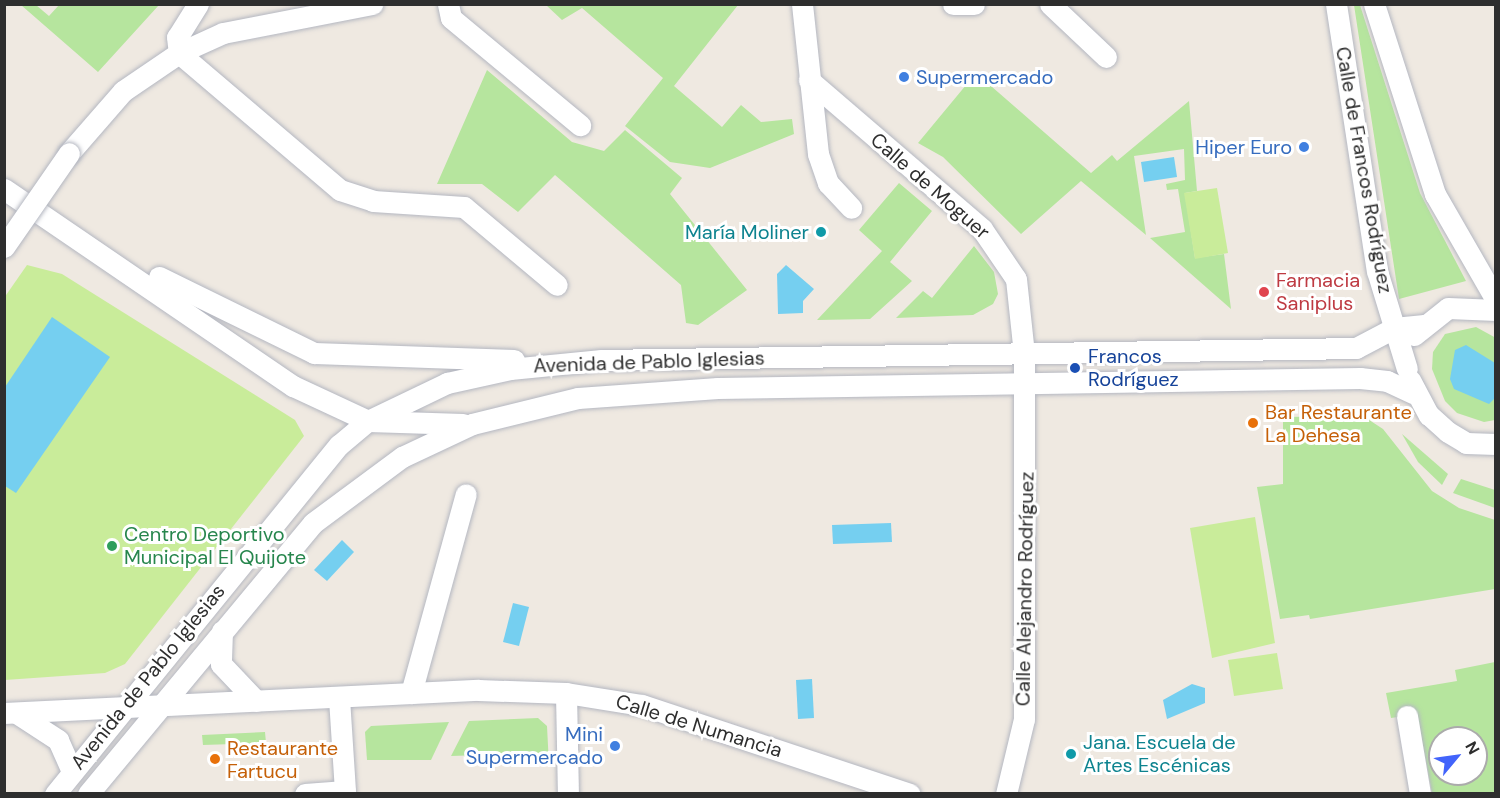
<!DOCTYPE html>
<meta charset="utf-8">
<style>
body{margin:0}
#map{position:relative;width:1500px;height:798px;overflow:hidden;background:#efe9e1;font-family:"DM Sans",sans-serif}
div>[style]{position:absolute}
.green>*{inset:0;background:#b6e59e}
.pitch>*{inset:0;background:#c9ec9a}
.water>*{inset:0;background:#75cff0}
.roads{filter:drop-shadow(0 0 2px #b4b7c1) drop-shadow(0 0 2px #b4b7c1)}
.minor>*{height:21px;margin:-10.5px;padding:0 10.5px;transform-origin:10.5px;border-radius:10.5px;background:#fff}
.bridges{filter:drop-shadow(0 0 2px #b4b7c1) drop-shadow(0 0 2px #b4b7c1)}
.minor-bridge>*{height:21px;margin:-10.5px;padding:0 10.5px;transform-origin:10.5px;border-radius:10.5px;background:#fff}
.dots>*{width:16px;height:16px;translate:-50% -50%;box-sizing:border-box;border:3px solid #fff;border-radius:50%}
span{translate:-50% -50%;white-space:nowrap;text-align:center;line-height:1.15;-webkit-text-stroke:6px #fff;paint-order:stroke}
.shop-label{font-size:20px;color:#366cbe}
.left{translate:0 -50%;text-align:left}
.right{translate:-100% -50%;text-align:right}
.street-label{font-size:20px;color:#2e2e2e}
.culture-label{font-size:20px;color:#0d838f}
.health-label{font-size:20px;color:#be3a42}
.transit-label{font-size:20px;color:#164399}
.food-label{font-size:20px;color:#c56008}
.leisure-label{font-size:20px;color:#27864d}
.frame{position:absolute;inset:0;border:6px solid #2e2e2e;pointer-events:none}
.north{position:absolute;left:1428px;top:726px;width:60px;height:60px;box-sizing:border-box;background:#fff;border:2px solid #ababab;border-radius:50%;rotate:61deg;font-size:16px;font-weight:700;line-height:24px;text-align:center;color:#2e2e2e}
.north::after{content:'';display:block;margin:auto;width:21px;height:27px;background:#4264fb;clip-path:polygon(50% 0,100% 100%,50% 72%,0 100%)}
</style>
<div id="map">
<div class="green">
<div style="clip-path:polygon(21px 5px,36px 5px,49px 16px,59px 5px,159px 5px,98px 72px)"></div>
<div style="clip-path:polygon(546px 5px,738px 5px,674px 86px,722px 127px,741px 105px,761px 122px,792px 119px,794px 134px,710px 168px,670px 162px,625px 126px,663px 78px,582px 8px,562px 20px)"></div>
<div style="clip-path:polygon(1354px 5px,1360px 5px,1420px 193px,1466px 281px,1399px 299px)"></div>
<div style="clip-path:polygon(487px 70px,572px 142px,604px 151px,625px 130px,682px 178px,670px 194px,747px 290px,698px 325px,686px 323px,681px 285px,555px 175px,518px 212px,482px 184px,437px 184px)"></div>
<div style="clip-path:polygon(976px 73px,1091px 173px,1112px 155px,1117px 161px,1189px 101px,1197px 191px,1185px 193px,1195px 258px,1224px 254px,1231px 309px,1150px 238px,1185px 232px,1178px 189px,1167px 190px,1166px 184px,1185px 180px,1184px 149px,1134px 156px,1146px 235px,1081px 181px,1021px 234px,943px 157px,918px 143px)"></div>
<div style="clip-path:polygon(899px 183px,932px 211px,890px 262px,912px 281px,870px 319px,817px 320px,882px 251px,859px 230px)"></div>
<div style="clip-path:polygon(974px 246px,994px 272px,998px 294px,993px 304px,973px 315px,896px 318px,923px 291px,932px 298px)"></div>
<div style="clip-path:polygon(1476px 327px,1496px 338px,1495px 420px,1484px 422px,1457px 413px,1445px 401px,1432px 369px,1433px 352px,1445px 334px)"></div>
<div style="clip-path:polygon(1363px 416px,1383px 429px,1432px 491px,1459px 508px,1495px 520px,1495px 589px,1310px 619px,1309px 615px,1280px 619px,1257px 487px,1283px 484px,1283px 417px)"></div>
<div style="clip-path:polygon(1402px 434px,1448px 474px,1442px 485px,1418px 462px)"></div>
<div style="clip-path:polygon(1461px 479px,1495px 490px,1495px 508px,1453px 493px)"></div>
<div style="clip-path:polygon(evenodd,1495px 662px,1495px 793px,1432px 793px,1417px 714px,1391px 718px,1386px 693px,1457px 681px,1455px 670px,1495px 662px,1440px 738px,1476px 738px,1476px 774px,1440px 774px,1440px 738px)"></div>
<div style="clip-path:polygon(538px 718px,547px 726px,549px 765px,510px 754px,451px 756px,469px 721px)"></div>
<div style="clip-path:polygon(449px 722px,431px 760px,367px 760px,365px 732px,371px 726px)"></div>
<div style="clip-path:polygon(265px 732px,266px 743px,203px 745px,202px 735px)"></div>
</div>
<div class="pitch">
<div style="clip-path:polygon(1217px 188px,1228px 253px,1195px 259px,1184px 193px)"></div>
<div style="clip-path:polygon(27px 265px,62px 274px,295px 420px,304px 436px,125px 664px,105px 673px,5px 680px,4px 298px)"></div>
<div style="clip-path:polygon(1255px 517px,1275px 643px,1212px 658px,1190px 528px)"></div>
<div style="clip-path:polygon(1277px 653px,1283px 689px,1234px 696px,1228px 660px)"></div>
</div>
<div class="water">
<div style="clip-path:polygon(1174px 157px,1177px 177px,1144px 182px,1141px 162px)"></div>
<div style="clip-path:polygon(786px 265px,814px 289px,803px 301px,803px 313px,778px 314px,777px 274px)"></div>
<div style="clip-path:polygon(52px 317px,110px 357px,16px 493px,5px 486px,5px 387px)"></div>
<div style="clip-path:polygon(1466px 345px,1495px 363px,1495px 398px,1489px 404px,1454px 389px,1450px 379px,1455px 350px)"></div>
<div style="clip-path:polygon(891px 523px,892px 542px,833px 544px,832px 525px)"></div>
<div style="clip-path:polygon(342px 540px,354px 552px,327px 581px,314px 570px)"></div>
<div style="clip-path:polygon(513px 603px,529px 607px,519px 646px,503px 642px)"></div>
<div style="clip-path:polygon(812px 679px,814px 718px,798px 719px,796px 680px)"></div>
<div style="clip-path:polygon(1192px 684px,1205px 688px,1205px 703px,1167px 719px,1163px 700px)"></div>
</div>
<div class="roads">
<div class="minor">
<div style="left:198px;top:4px;width:39px;rotate:122deg"></div>
<div style="left:177px;top:37px;width:16px;rotate:83deg"></div>
<div style="left:179px;top:53px;width:211px;rotate:40.4deg"></div>
<div style="left:340px;top:190px;width:35px;rotate:18deg"></div>
<div style="left:373px;top:201px;width:91px;rotate:3.8deg"></div>
<div style="left:464px;top:207px;width:121px;rotate:40deg"></div>
<div style="left:448px;top:4px;width:14px;rotate:78deg"></div>
<div style="left:451px;top:18px;width:168px;rotate:39.7deg"></div>
<div style="left:802px;top:4px;width:151px;rotate:83.9deg"></div>
<div style="left:818px;top:154px;width:31px;rotate:71deg"></div>
<div style="left:828px;top:183px;width:34px;rotate:47deg"></div>
<div style="left:953px;top:4px;width:21px"></div>
<div style="left:1050px;top:4px;width:77px;rotate:43.4deg"></div>
<div style="left:1336px;top:4px;width:270px;rotate:81.3deg"></div>
<div style="left:1377px;top:271px;width:102px;rotate:73deg"></div>
<div style="left:1374px;top:4px;width:200px;rotate:72.2deg"></div>
<div style="left:1435px;top:194px;width:122px;rotate:60.1deg"></div>
<div style="left:809px;top:80px;width:228px;rotate:40.7deg"></div>
<div style="left:982px;top:229px;width:60px;rotate:55.8deg"></div>
<div style="left:1016px;top:279px;width:75px;rotate:83.9deg"></div>
<div style="left:1024px;top:354px;width:365px;rotate:90deg"></div>
<div style="left:1024px;top:719px;width:77px;rotate:103.5deg"></div>
<div style="left:69px;top:153px;width:82px;rotate:-48.9deg"></div>
<div style="left:123px;top:91px;width:68px;rotate:-34.2deg"></div>
<div style="left:179px;top:53px;width:48px;rotate:-24.4deg"></div>
<div style="left:223px;top:33px;width:152px;rotate:-11deg"></div>
<div style="left:4px;top:189px;width:350px;rotate:34.3deg"></div>
<div style="left:293px;top:386px;width:83px;rotate:25deg"></div>
<div style="left:368px;top:421px;width:95px;rotate:1.8deg"></div>
<div style="left:159px;top:277px;width:173px;rotate:26.1deg"></div>
<div style="left:314px;top:353px;width:200px;rotate:2deg"></div>
<div style="left:1414px;top:335px;width:43px;rotate:-38.5deg"></div>
<div style="left:1448px;top:308px;width:48px;rotate:2.4deg"></div>
<div style="left:1410px;top:380px;width:40px;rotate:62deg"></div>
<div style="left:1429px;top:415px;width:25px;rotate:42deg"></div>
<div style="left:1448px;top:432px;width:21px;rotate:31deg"></div>
<div style="left:1466px;top:443px;width:30px;rotate:2deg"></div>
<div style="left:222px;top:631px;width:33px;rotate:92deg"></div>
<div style="left:221px;top:664px;width:51px;rotate:46.6deg"></div>
<div style="left:411px;top:693px;width:206px;rotate:-74.6deg"></div>
<div style="left:566px;top:693px;width:101px;rotate:88.9deg"></div>
<div style="left:4px;top:713px;width:475px;rotate:-2.8deg"></div>
<div style="left:478px;top:690px;width:88px;rotate:2deg"></div>
<div style="left:566px;top:693px;width:77px;rotate:9deg"></div>
<div style="left:642px;top:705px;width:282px;rotate:18.4deg"></div>
<div style="left:18px;top:714px;width:48px;rotate:33deg"></div>
<div style="left:58px;top:740px;width:35px;rotate:66deg"></div>
<div style="left:1407px;top:716px;width:79px;rotate:80.5deg"></div>
<div style="left:55px;top:794px;width:450px;rotate:-50.9deg"></div>
<div style="left:339px;top:445px;width:38px;rotate:-40deg"></div>
<div style="left:368px;top:421px;width:88px;rotate:-25.7deg"></div>
<div style="left:447px;top:383px;width:65px;rotate:-12.5deg"></div>
<div style="left:510px;top:369px;width:92px;rotate:-5.6deg"></div>
<div style="left:602px;top:360px;width:754px;rotate:-0.91deg"></div>
<div style="left:1356px;top:348px;width:43px;rotate:-27.8deg"></div>
<div style="left:1394px;top:328px;width:28px;rotate:-6deg"></div>
<div style="left:88px;top:794px;width:352px;rotate:-50.3deg"></div>
<div style="left:313px;top:523px;width:111px;rotate:-36.6deg"></div>
<div style="left:402px;top:457px;width:77px;rotate:-25.2deg"></div>
<div style="left:472px;top:424px;width:109px;rotate:-13.8deg"></div>
<div style="left:578px;top:398px;width:140px;rotate:-4.1deg"></div>
<div style="left:718px;top:388px;width:642px;rotate:-0.89deg"></div>
<div style="left:1360px;top:378px;width:27px;rotate:6deg"></div>
<div style="left:1387px;top:381px;width:29px;rotate:25deg"></div>
<div style="left:305px;top:794px;width:40px;rotate:-4.3deg"></div>
<div style="left:345px;top:791px;width:94px;rotate:-93.7deg"></div>
</div>
</div>
<div class="bridges">
<div class="minor-bridge">
<div style="left:4px;top:247px;width:114px;rotate:-55.3deg"></div>
</div>
</div>
<div class="dots">
<div style="left:904px;top:77px;background:#3f7fe0"></div>
<div style="left:1304px;top:147px;background:#3f7fe0"></div>
<div style="left:821px;top:232px;background:#0f9aa8"></div>
<div style="left:1264px;top:292px;background:#e0444e"></div>
<div style="left:1075px;top:368px;background:#1a4fb4"></div>
<div style="left:1253px;top:423px;background:#e8710a"></div>
<div style="left:112px;top:546px;background:#2e9e5b"></div>
<div style="left:615px;top:746px;background:#3f7fe0"></div>
<div style="left:1071px;top:754px;background:#0f9aa8"></div>
<div style="left:215px;top:759px;background:#e8710a"></div>
</div>
<div class="shop-label">
<span class="left" style="left:916px;top:77px">Supermercado</span>
<span class="right" style="left:1292px;top:147px">Hiper Euro</span>
<span class="right" style="left:603px;top:746px">Mini<br>Supermercado</span>
</div>
<div class="street-label">
<span style="left:1364px;top:170px;rotate:80deg">Calle de Francos Rodríguez</span>
<span style="left:930px;top:186px;rotate:41deg">Calle de Moguer</span>
<span style="left:649px;top:362px;rotate:-2deg">Avenida de Pablo Iglesias</span>
<span style="left:1025px;top:589px;rotate:-89deg">Calle Alejandro Rodríguez</span>
<span style="left:148px;top:677px;rotate:-51deg">Avenida de Pablo Iglesias</span>
<span style="left:699px;top:726px;rotate:17deg">Calle de Numancia</span>
</div>
<div class="culture-label">
<span class="right" style="left:809px;top:232px">María Moliner</span>
<span class="left" style="left:1083px;top:754px">Jana. Escuela de<br>Artes Escénicas</span>
</div>
<div class="health-label">
<span class="left" style="left:1276px;top:292px">Farmacia<br>Saniplus</span>
</div>
<div class="transit-label">
<span class="left" style="left:1088px;top:368px">Francos<br>Rodríguez</span>
</div>
<div class="food-label">
<span class="left" style="left:1265px;top:424px">Bar Restaurante<br>La Dehesa</span>
<span class="left" style="left:227px;top:760px">Restaurante<br>Fartucu</span>
</div>
<div class="leisure-label">
<span class="left" style="left:124px;top:546px">Centro Deportivo<br>Municipal El Quijote</span>
</div>
<div class="frame"></div>
<div class="north">N</div>
</div>
